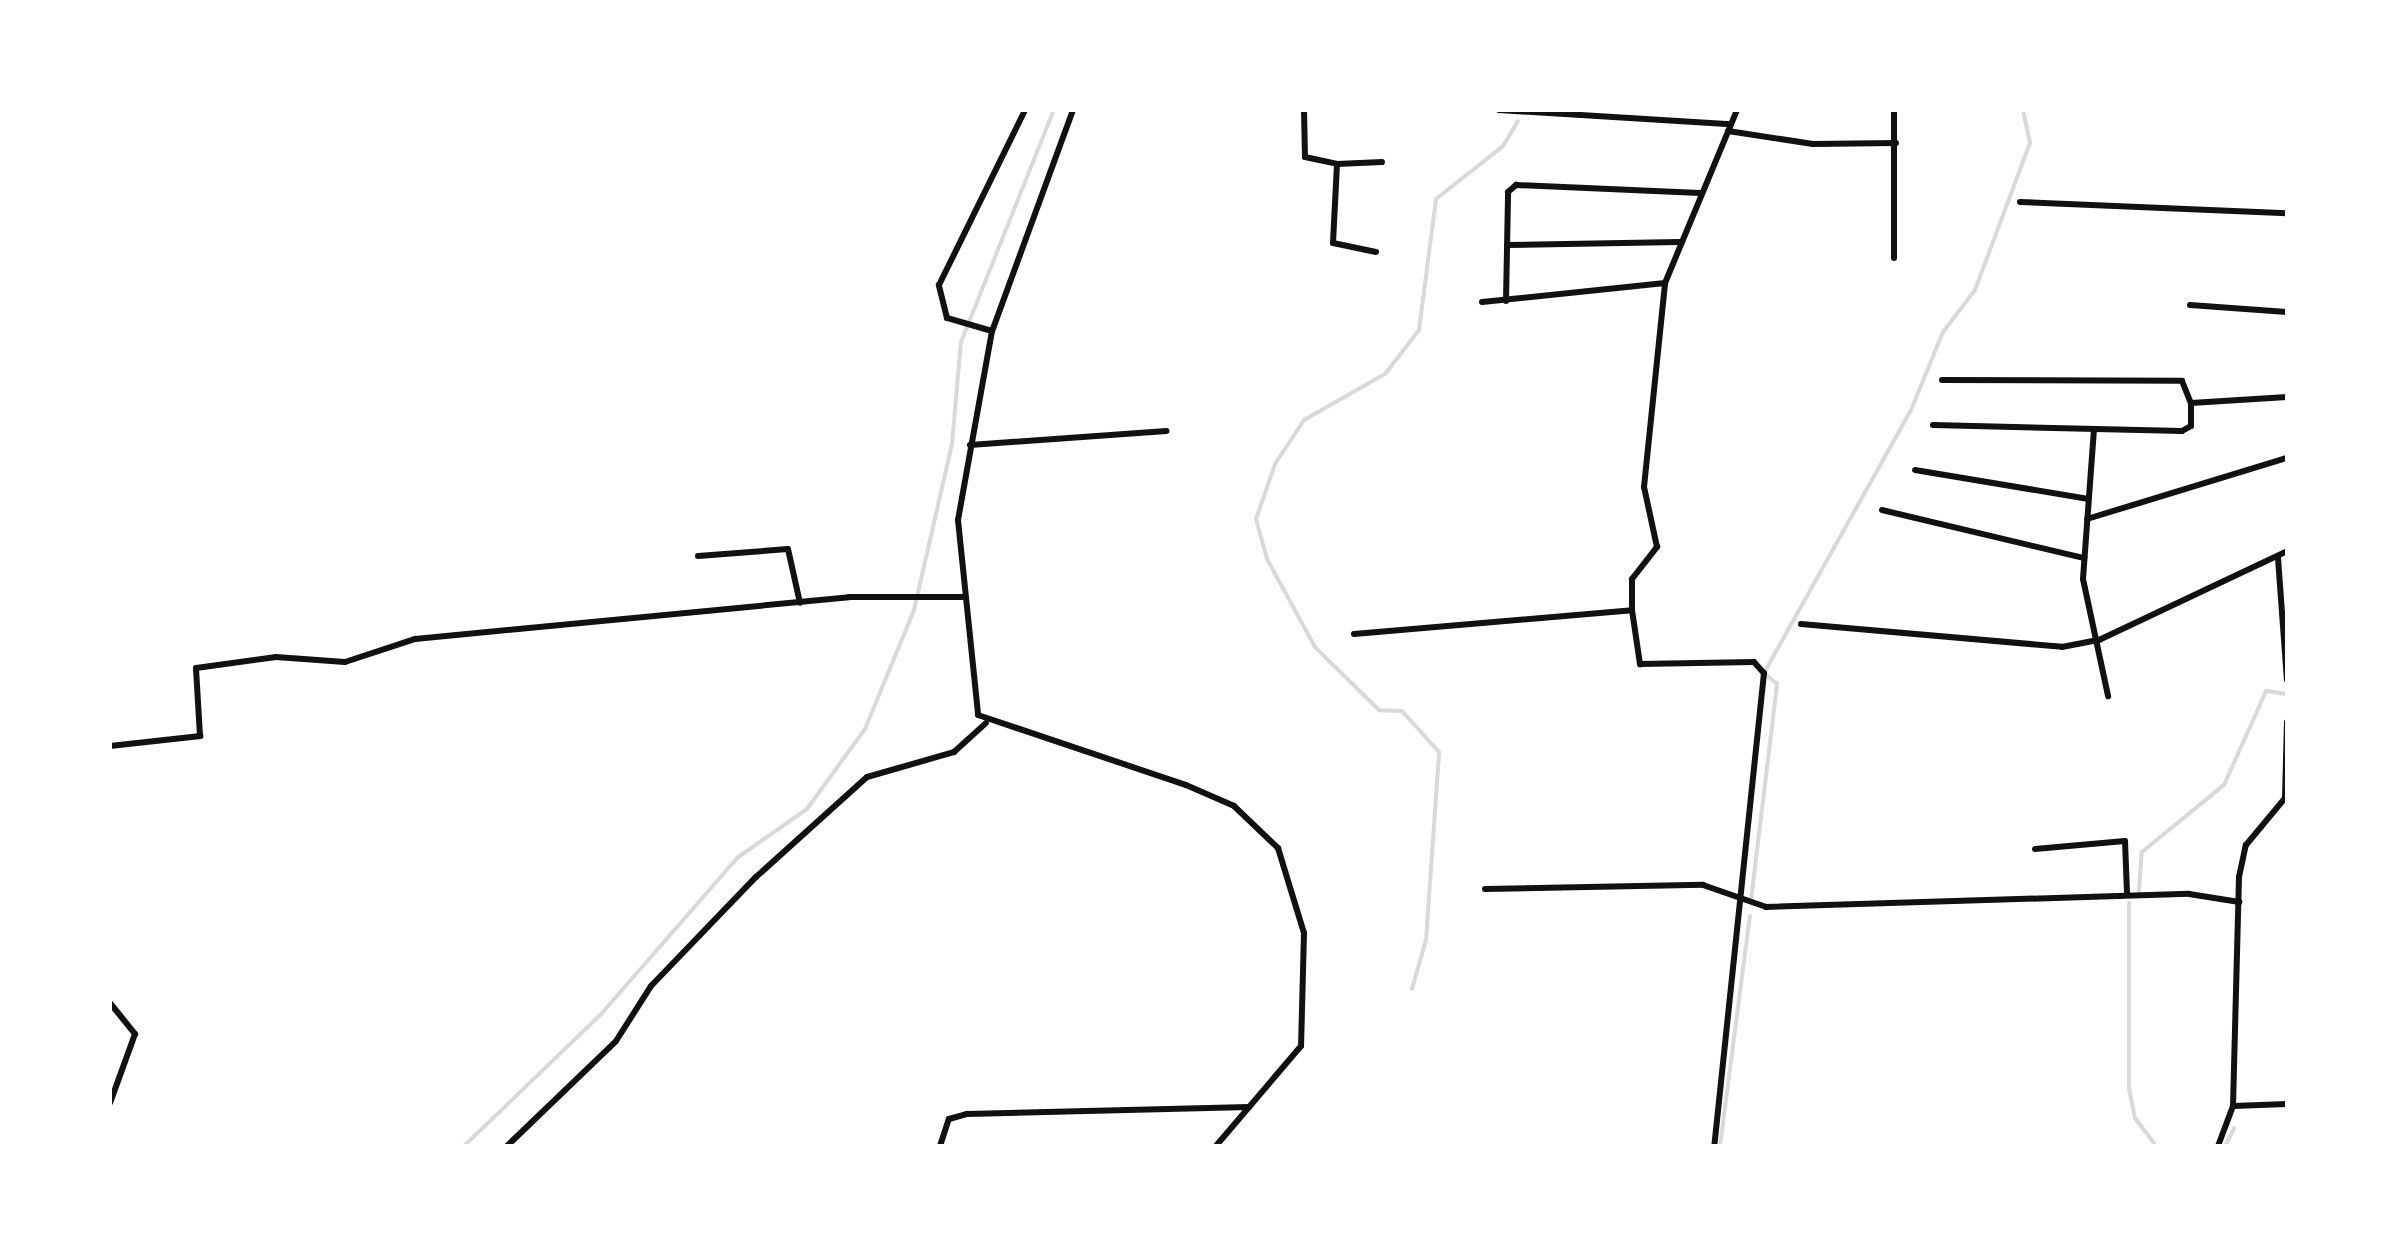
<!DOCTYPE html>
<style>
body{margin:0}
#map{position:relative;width:2397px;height:1256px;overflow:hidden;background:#fff;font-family:Cabin,sans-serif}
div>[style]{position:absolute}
.stream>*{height:4px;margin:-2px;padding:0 2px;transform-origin:2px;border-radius:2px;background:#d9d9d9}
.minor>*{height:6px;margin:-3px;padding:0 3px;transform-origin:3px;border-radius:3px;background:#111}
span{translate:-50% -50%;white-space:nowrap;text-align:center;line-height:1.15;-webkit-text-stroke:9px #fff;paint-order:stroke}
.frame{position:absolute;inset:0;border:112px solid #fff;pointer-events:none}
</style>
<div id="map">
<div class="stream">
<div style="left:2139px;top:891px;width:39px;rotate:-86deg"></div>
<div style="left:2142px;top:852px;width:106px;rotate:-39.3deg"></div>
<div style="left:2224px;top:785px;width:103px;rotate:-65.9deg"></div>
<div style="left:2266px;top:691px;width:21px;rotate:8deg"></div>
<div style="left:1751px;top:900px;width:218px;rotate:-83.1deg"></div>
<div style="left:1777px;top:684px;width:17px;rotate:-140deg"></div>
<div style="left:1764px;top:673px;width:301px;rotate:-60.8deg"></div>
<div style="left:1911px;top:410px;width:84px;rotate:-67.7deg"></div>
<div style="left:1943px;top:332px;width:53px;rotate:-52.7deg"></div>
<div style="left:1975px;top:290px;width:157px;rotate:-69.5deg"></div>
<div style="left:2030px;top:143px;width:34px;rotate:-102deg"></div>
<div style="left:2129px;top:903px;width:185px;rotate:90deg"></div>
<div style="left:2129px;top:1088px;width:31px;rotate:79deg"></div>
<div style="left:2135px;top:1118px;width:35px;rotate:53deg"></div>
<div style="left:1412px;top:989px;width:51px;rotate:-74.1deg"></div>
<div style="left:1426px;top:940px;width:188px;rotate:-86deg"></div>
<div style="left:1439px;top:752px;width:55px;rotate:-132.1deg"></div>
<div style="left:1402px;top:711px;width:23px;rotate:-178deg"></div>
<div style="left:1379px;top:710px;width:90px;rotate:-135.5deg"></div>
<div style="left:1315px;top:647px;width:100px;rotate:-118.6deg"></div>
<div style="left:1267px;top:559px;width:41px;rotate:-105.4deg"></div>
<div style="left:1256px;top:519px;width:58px;rotate:-70.9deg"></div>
<div style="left:1275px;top:464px;width:53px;rotate:-56.6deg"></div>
<div style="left:1304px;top:420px;width:93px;rotate:-29.6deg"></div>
<div style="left:1385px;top:374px;width:56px;rotate:-52.3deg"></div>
<div style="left:1419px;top:330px;width:132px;rotate:-82.6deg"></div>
<div style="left:1436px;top:199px;width:85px;rotate:-38.3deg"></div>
<div style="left:1503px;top:146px;width:29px;rotate:-59deg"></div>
<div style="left:464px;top:1146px;width:192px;rotate:-43.9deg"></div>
<div style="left:602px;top:1013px;width:206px;rotate:-48.9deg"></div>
<div style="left:737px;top:858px;width:85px;rotate:-35deg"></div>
<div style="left:807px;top:809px;width:99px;rotate:-54.1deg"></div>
<div style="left:865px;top:729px;width:129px;rotate:-67.6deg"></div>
<div style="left:914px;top:610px;width:170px;rotate:-77.1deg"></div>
<div style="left:952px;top:444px;width:102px;rotate:-85deg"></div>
<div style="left:961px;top:342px;width:250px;rotate:-68.2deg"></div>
<div style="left:1720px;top:1146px;width:232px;rotate:-82.6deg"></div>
<div style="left:2225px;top:1146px;width:20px;rotate:-63deg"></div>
</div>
<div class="minor">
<div style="left:1073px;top:110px;width:235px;rotate:110.1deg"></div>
<div style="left:992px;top:331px;width:192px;rotate:100.2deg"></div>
<div style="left:958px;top:520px;width:196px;rotate:84.1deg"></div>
<div style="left:978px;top:715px;width:219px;rotate:18.6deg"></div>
<div style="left:1186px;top:785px;width:52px;rotate:23.6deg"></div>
<div style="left:1234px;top:806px;width:61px;rotate:43.7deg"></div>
<div style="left:1278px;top:848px;width:89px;rotate:73deg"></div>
<div style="left:1304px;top:933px;width:113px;rotate:91.5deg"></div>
<div style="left:1301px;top:1046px;width:131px;rotate:130.4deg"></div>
<div style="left:1304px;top:110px;width:47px;rotate:88.8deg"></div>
<div style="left:1305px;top:157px;width:33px;rotate:12deg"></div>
<div style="left:1337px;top:164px;width:79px;rotate:92.9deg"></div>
<div style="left:1333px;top:243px;width:44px;rotate:11.8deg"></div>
<div style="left:1499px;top:110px;width:232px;rotate:3.5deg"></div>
<div style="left:1728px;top:131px;width:86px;rotate:8.7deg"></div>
<div style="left:1813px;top:144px;width:83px;rotate:-0.7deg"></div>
<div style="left:1337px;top:164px;width:45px;rotate:-2.5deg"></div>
<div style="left:2020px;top:202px;width:267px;rotate:2.4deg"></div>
<div style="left:1507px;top:245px;width:172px;rotate:-1deg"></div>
<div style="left:1894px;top:258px;width:148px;rotate:-90deg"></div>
<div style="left:1506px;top:301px;width:109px;rotate:-88.9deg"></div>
<div style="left:1508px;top:192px;width:11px;rotate:-41deg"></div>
<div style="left:1516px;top:185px;width:184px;rotate:2.5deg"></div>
<div style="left:1482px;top:302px;width:184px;rotate:-5.9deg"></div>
<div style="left:2190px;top:305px;width:97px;rotate:4.1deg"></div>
<div style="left:992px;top:331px;width:47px;rotate:-163.9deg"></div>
<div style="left:947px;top:318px;width:34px;rotate:-104deg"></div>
<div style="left:939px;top:285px;width:195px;rotate:-63.8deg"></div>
<div style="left:1942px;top:380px;width:240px;rotate:0.2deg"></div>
<div style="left:2182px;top:381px;width:24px;rotate:68deg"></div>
<div style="left:2191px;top:403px;width:96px;rotate:-3.6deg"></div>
<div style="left:1933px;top:425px;width:249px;rotate:1.4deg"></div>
<div style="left:2182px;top:431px;width:10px;rotate:-29deg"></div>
<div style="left:2191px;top:426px;width:23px;rotate:-90deg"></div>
<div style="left:2094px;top:429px;width:150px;rotate:94.2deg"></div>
<div style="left:2083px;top:579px;width:120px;rotate:77.9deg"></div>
<div style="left:970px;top:445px;width:197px;rotate:-4.1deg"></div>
<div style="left:1915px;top:470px;width:176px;rotate:9.5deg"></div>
<div style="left:1882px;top:510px;width:208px;rotate:13.4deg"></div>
<div style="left:2087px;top:519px;width:209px;rotate:-17deg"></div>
<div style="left:698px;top:556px;width:90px;rotate:-4.4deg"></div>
<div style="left:788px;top:549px;width:55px;rotate:77.5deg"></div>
<div style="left:2278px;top:558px;width:122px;rotate:85.8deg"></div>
<div style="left:1632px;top:610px;width:55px;rotate:81.6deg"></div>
<div style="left:1640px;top:664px;width:114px;rotate:-1deg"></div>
<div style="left:1754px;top:662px;width:15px;rotate:48deg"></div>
<div style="left:1764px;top:673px;width:476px;rotate:96deg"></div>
<div style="left:1801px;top:624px;width:262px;rotate:5deg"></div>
<div style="left:2062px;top:647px;width:38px;rotate:-11deg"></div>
<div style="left:2099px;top:640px;width:208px;rotate:-25.3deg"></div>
<div style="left:1354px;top:634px;width:279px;rotate:-4.9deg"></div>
<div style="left:1632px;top:610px;width:31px;rotate:-90deg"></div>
<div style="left:1632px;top:579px;width:41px;rotate:-52deg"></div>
<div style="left:1657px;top:547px;width:61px;rotate:-102.2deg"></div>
<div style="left:1644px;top:487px;width:205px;rotate:-84.1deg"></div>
<div style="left:1665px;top:283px;width:187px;rotate:-67.4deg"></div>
<div style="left:110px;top:746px;width:91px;rotate:-6.3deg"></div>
<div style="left:200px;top:736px;width:68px;rotate:-93.4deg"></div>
<div style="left:196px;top:668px;width:81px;rotate:-7.8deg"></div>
<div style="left:276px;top:657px;width:69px;rotate:4.1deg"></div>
<div style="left:345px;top:662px;width:74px;rotate:-18.2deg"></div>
<div style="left:415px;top:639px;width:436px;rotate:-5.5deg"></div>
<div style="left:849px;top:597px;width:116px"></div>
<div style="left:2035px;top:849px;width:90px;rotate:-5.1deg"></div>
<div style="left:2125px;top:841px;width:53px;rotate:87.8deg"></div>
<div style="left:1485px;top:889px;width:218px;rotate:-1.1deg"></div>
<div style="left:1703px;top:885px;width:67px;rotate:19.2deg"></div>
<div style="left:1766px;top:907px;width:423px;rotate:-1.8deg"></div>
<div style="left:2189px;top:894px;width:51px;rotate:9.1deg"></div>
<div style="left:110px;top:1003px;width:40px;rotate:51deg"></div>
<div style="left:135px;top:1034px;width:73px;rotate:109.9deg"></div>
<div style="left:2233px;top:1106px;width:54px;rotate:-2.1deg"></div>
<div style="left:507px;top:1146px;width:151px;rotate:-43.9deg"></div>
<div style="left:616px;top:1041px;width:65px;rotate:-57.5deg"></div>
<div style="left:651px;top:986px;width:151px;rotate:-46.1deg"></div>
<div style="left:756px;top:877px;width:149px;rotate:-42deg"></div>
<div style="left:867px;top:777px;width:91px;rotate:-16deg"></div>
<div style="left:954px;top:752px;width:43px;rotate:-42.2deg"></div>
<div style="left:940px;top:1146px;width:28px;rotate:-72deg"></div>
<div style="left:949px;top:1119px;width:19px;rotate:-16deg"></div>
<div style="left:967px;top:1114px;width:282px;rotate:-1.4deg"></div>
<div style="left:2218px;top:1146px;width:43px;rotate:-69.4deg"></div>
<div style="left:2233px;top:1106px;width:229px;rotate:-88.5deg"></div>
<div style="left:2239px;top:877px;width:33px;rotate:-78deg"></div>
<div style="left:2246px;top:845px;width:61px;rotate:-50.3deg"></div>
<div style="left:2285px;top:798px;width:76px;rotate:-88.5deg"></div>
</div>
<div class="frame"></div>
</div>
